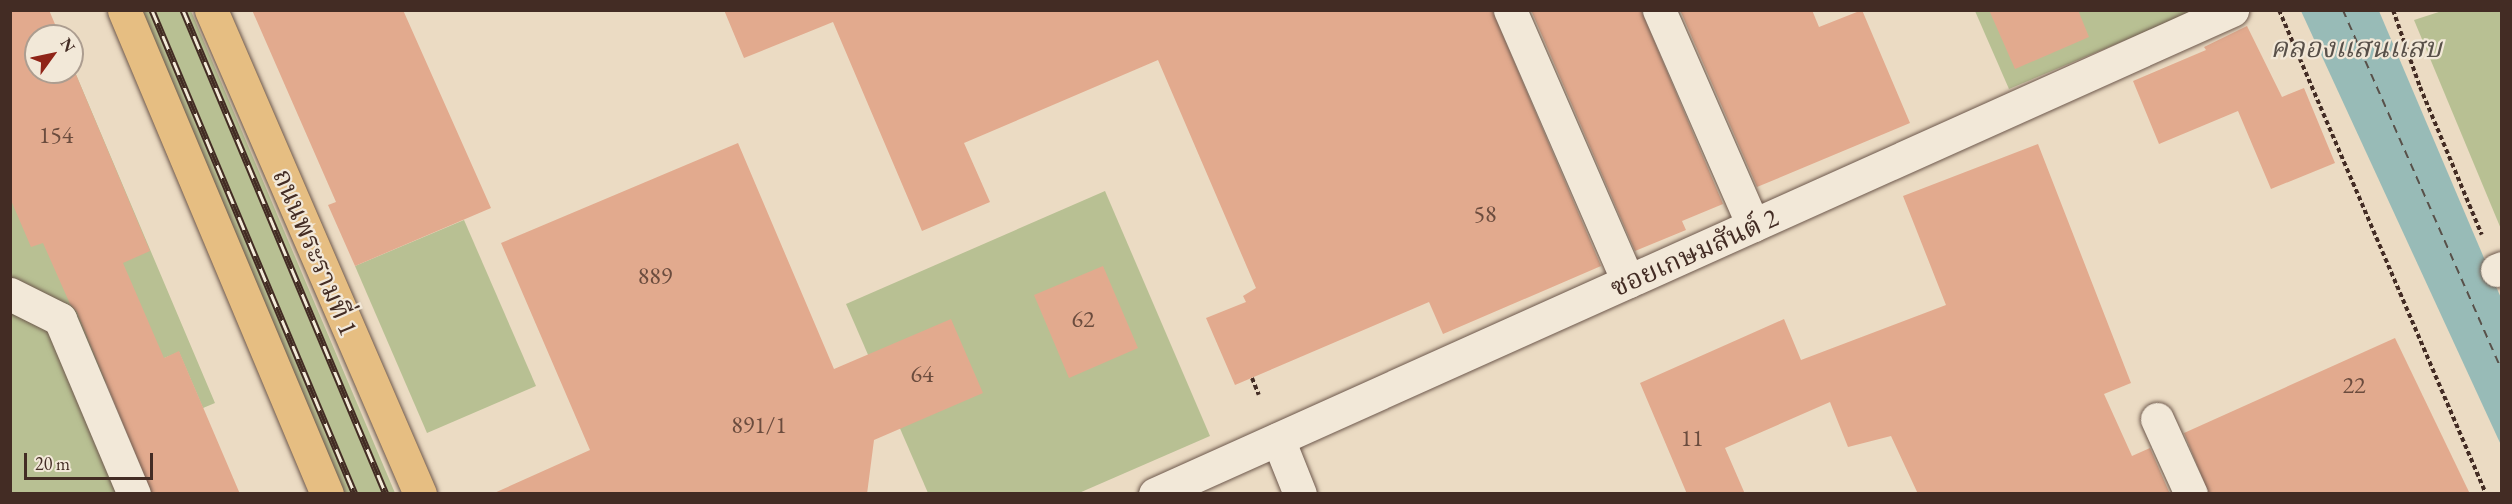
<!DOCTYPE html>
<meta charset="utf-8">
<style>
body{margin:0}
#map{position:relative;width:2512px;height:504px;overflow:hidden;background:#ebdbc3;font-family:"EB Garamond","Noto Serif Thai",serif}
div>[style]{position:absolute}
.green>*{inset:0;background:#b8c093}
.water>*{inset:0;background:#98bbb7}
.ferry>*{height:1.5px;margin-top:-0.75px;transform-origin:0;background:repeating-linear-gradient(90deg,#585049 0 8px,transparent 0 14px)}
.building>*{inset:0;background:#e2aa8e}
.path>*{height:4px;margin-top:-2px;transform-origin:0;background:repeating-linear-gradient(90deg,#432c24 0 4.5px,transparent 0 7.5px)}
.roads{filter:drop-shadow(0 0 2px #6d584c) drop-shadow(0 0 2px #6d584c)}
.minor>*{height:33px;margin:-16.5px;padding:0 16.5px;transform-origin:16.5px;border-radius:16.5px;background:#f2e8d8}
.major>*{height:33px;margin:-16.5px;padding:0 16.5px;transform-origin:16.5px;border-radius:16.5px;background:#e6be82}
.rail>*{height:7px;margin-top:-3.5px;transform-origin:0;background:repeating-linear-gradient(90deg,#f2e8d8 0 14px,#432c24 0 28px);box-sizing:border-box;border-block:2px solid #432c24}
span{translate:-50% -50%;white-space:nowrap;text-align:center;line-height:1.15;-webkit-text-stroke:4.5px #f2e8d8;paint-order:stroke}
.number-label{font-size:24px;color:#6b4c3e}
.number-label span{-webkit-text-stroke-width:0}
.street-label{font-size:27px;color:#432c24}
.water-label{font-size:28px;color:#585049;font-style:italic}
.frame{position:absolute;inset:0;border:12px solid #432c24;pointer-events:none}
.north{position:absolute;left:24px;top:24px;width:60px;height:60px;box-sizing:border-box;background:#f2e8d8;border:2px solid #ac9d90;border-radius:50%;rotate:57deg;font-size:16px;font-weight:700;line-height:24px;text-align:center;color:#432c24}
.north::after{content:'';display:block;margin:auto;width:21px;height:27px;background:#8f2418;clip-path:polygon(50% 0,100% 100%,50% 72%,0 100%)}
.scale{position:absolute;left:24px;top:453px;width:129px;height:27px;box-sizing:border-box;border:3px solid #432c24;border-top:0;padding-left:8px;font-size:18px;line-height:21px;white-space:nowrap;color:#432c24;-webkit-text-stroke:4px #f2e8d8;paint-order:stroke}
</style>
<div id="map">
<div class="green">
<div style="clip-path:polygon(2445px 10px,2501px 11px,2501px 229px,2414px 20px)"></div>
<div style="clip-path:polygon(10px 11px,36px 36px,36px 72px,72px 72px,72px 65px,215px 403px,203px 408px,179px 352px,101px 384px,147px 493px,11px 493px)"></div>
<div style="clip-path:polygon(138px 11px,191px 11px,395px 493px,343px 493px)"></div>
<div style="clip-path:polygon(1975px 11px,2195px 11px,2009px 89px)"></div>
<div style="clip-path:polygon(1105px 191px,1210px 436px,1079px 493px,928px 493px,846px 304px)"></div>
<div style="clip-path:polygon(464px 220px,536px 386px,427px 433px,355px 266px)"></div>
</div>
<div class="water">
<div style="clip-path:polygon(2301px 11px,2379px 11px,2501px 298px,2501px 445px)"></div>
</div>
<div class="ferry">
<div style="left:2343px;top:10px;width:394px;rotate:66.2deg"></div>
</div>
<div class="building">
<div style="clip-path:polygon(10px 10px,49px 10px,60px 36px,36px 36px,36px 72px,72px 72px,72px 65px,150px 251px,123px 263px,164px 358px,179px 351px,240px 494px,152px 494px,77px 312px,70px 304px,43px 243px,31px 247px,10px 198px)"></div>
<div style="clip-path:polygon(252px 10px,403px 10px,491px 208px,355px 266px,328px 205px,336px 202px)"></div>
<div style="clip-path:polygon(724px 10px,1492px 10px,1601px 266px,1443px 334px,1429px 302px,1235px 385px,1206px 318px,1246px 302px,1243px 296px,1256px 288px,1158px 60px,964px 143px,990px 202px,922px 231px,833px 22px,744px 58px)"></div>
<div style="clip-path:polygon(1531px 10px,1641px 10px,1723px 204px,1682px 221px,1686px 230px,1635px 251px)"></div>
<div style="clip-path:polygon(1680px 10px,1812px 10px,1819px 27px,1862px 10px,1910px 123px,1757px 187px)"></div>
<div style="clip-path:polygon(1989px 10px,2078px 10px,2089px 37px,2015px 69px)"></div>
<div style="clip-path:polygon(2247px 26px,2282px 97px,2304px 88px,2335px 163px,2271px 189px,2238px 111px,2159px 144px,2133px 81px,2206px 50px,2204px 47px)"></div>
<div style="clip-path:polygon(738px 143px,834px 369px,951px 319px,983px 393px,874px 440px,867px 494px,492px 494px,590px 450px,501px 243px)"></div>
<div style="clip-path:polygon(2038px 144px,2131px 383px,2104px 394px,2132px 456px,2150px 448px,2170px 494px,1918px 494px,1891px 436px,1848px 447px,1830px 402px,1725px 448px,1745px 494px,1687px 494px,1640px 383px,1784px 319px,1801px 360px,1946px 305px,1903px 196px)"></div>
<div style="clip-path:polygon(1103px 266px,1138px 348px,1069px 378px,1034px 295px)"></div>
<div style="clip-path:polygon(2395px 338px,2470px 494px,2209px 494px,2184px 433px)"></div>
</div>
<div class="path">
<div style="left:2279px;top:10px;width:526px;rotate:66.84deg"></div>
<div style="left:2393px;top:10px;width:82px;rotate:70.7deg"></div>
<div style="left:2420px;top:87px;width:160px;rotate:67.3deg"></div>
<div style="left:1252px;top:378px;width:18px;rotate:68deg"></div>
</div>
<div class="roads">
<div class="minor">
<div style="left:1510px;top:10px;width:296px;rotate:66.5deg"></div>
<div style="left:1659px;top:10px;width:235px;rotate:66.4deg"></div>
<div style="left:2497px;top:270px;width:5px;rotate:-22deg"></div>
<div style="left:10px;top:294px;width:56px;rotate:26.6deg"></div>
<div style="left:60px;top:319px;width:190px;rotate:67.1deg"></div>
<div style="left:2157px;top:419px;width:82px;rotate:65.6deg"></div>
<div style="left:1278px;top:439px;width:59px;rotate:68.2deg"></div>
<div style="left:1155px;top:494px;width:1181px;rotate:-24.2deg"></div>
</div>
<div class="major">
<div style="left:124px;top:10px;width:525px;rotate:67.25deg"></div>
<div style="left:211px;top:10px;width:527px;rotate:66.64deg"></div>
</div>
</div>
<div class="rail">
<div style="left:152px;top:10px;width:525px;rotate:67.25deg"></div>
<div style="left:183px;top:10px;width:525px;rotate:67.25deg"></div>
</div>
<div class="number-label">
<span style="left:56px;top:135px">154</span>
<span style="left:1485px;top:214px">58</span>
<span style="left:655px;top:276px">889</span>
<span style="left:1083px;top:319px">62</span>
<span style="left:922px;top:374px">64</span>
<span style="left:2354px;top:385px">22</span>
<span style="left:759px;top:425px">891/1</span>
<span style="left:1692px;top:438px">11</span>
</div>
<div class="street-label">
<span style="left:316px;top:252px;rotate:67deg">ถนนพระรามที่ 1</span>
<span style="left:1694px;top:252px;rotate:-24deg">ซอยเกษมสันต์ 2</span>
</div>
<div class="water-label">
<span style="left:2356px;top:47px">คลองแสนแสบ</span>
</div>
<div class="frame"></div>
<div class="north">N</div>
<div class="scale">20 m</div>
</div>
